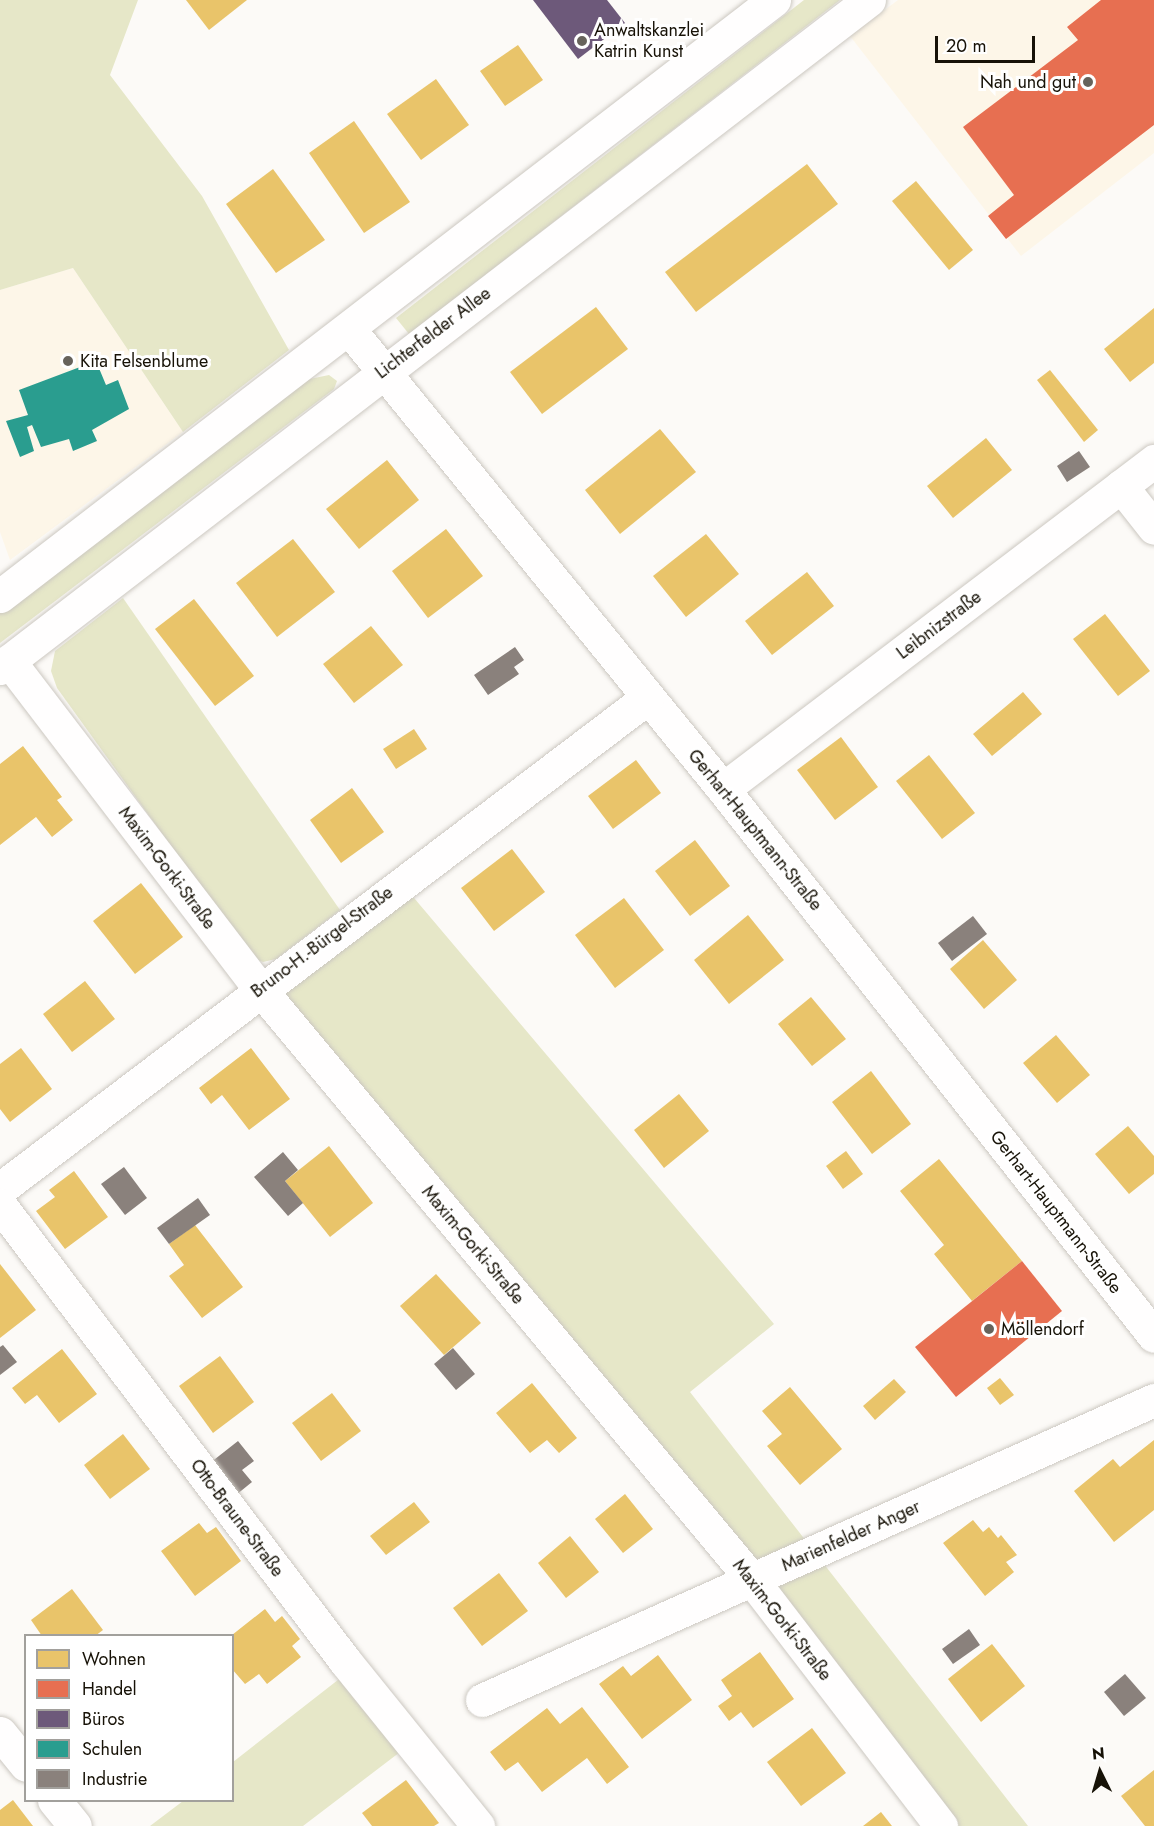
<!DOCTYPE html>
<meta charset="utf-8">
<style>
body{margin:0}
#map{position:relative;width:1154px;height:1826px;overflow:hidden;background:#fcfaf7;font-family:Jost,sans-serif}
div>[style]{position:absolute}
.built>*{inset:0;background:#fdf6e8}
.green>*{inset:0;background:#e6e7c8}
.homes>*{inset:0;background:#e9c46a}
.shops>*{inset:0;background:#e76f51}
.offices>*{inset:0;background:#6d597a}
.schools>*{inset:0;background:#2a9d8f}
.industry>*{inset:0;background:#8a817c}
.roads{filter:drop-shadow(0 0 2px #ccc8c1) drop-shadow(0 0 2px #ccc8c1)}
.minor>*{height:33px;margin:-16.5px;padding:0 16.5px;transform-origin:16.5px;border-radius:16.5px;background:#fffefe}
.secondary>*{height:33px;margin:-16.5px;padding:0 16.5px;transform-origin:16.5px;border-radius:16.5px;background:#fffefe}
.dots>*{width:16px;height:16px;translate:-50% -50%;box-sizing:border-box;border:3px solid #fff;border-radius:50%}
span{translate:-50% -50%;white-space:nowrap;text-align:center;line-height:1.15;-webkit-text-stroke:6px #fff;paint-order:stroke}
.poi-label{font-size:18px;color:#171207}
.left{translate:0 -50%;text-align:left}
.right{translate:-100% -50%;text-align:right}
.street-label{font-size:18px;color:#171207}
.legend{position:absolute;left:24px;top:1634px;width:210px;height:168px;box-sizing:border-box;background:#fff;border:2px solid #a2a09c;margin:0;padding:8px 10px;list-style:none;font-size:18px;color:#171207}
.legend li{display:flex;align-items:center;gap:12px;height:30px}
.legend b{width:30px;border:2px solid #a2a09c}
.north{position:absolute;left:1070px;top:1742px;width:60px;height:60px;-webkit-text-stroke:4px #fff;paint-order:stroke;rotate:355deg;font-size:16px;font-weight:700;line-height:24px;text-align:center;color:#171207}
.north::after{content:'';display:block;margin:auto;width:21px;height:27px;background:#171207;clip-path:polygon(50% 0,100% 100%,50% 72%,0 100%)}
.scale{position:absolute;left:935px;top:36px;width:100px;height:27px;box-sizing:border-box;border:3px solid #171207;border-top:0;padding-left:8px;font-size:18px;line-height:21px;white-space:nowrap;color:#171207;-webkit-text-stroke:4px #fff;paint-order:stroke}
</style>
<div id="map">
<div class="built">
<div style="clip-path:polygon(898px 0,1154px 0,1154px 153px,1021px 256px,850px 36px)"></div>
<div style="clip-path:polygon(73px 268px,183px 432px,10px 560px,0 532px,0 290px)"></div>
</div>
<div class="green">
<div style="clip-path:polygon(0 0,138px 0,110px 75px,202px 196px,289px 350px,183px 432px,73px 268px,0 290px)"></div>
<div style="clip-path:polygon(804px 0,840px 0,409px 334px,396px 318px)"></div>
<div style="clip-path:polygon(329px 375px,337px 381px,334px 389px,0 643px,0 612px,305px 380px)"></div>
<div style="clip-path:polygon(123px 598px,340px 910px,276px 959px,263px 962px,251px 957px,57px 688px,51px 671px,55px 651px)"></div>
<div style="clip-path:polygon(409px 892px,774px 1324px,690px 1392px,1028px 1826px,954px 1826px,286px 1005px,286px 987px)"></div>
<div style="clip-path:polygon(343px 1676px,404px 1749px,303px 1826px,150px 1826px,183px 1801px,232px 1800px,233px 1762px)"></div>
</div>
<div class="homes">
<div style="clip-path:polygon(186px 0,247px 0,209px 30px)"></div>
<div style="clip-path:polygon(518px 45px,543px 80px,505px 106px,480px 71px)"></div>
<div style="clip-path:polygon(436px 79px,469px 125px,421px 160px,387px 114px)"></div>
<div style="clip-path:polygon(354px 121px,410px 202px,364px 233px,309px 153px)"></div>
<div style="clip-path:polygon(807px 164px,838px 204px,696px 312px,665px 272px)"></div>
<div style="clip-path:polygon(273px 169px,325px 240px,276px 273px,226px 204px)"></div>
<div style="clip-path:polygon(916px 181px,973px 250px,949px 270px,892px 201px)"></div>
<div style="clip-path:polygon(596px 307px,628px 349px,542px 414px,510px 372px)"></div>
<div style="clip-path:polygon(1154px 308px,1154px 363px,1130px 382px,1104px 349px)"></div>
<div style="clip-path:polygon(1050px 370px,1098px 430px,1084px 442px,1037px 380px)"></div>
<div style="clip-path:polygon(660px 429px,696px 472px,620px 534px,585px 490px)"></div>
<div style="clip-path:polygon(986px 438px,1012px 470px,953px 518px,927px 486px)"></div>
<div style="clip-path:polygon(387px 460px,419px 500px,359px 549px,326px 509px)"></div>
<div style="clip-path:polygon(446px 529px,483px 576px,428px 618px,392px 571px)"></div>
<div style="clip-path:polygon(706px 534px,739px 574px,686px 617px,653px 576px)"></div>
<div style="clip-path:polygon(293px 539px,335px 592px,277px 637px,236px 583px)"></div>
<div style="clip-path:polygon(807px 572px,834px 606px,772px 655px,745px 621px)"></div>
<div style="clip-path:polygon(194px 599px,254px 676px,215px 706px,155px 629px)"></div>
<div style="clip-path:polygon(1105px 614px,1150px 671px,1118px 696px,1073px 639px)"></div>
<div style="clip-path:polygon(371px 626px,403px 665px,354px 703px,323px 664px)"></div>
<div style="clip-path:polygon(1023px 692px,1042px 714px,992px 756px,973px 734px)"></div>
<div style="clip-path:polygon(414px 729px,427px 749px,396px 769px,383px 749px)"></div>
<div style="clip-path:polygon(841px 737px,878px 787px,835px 820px,797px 770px)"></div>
<div style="clip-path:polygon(23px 746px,62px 797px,57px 800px,73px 820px,52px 837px,36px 817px,0 845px,0 764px)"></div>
<div style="clip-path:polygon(929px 755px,975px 813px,942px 839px,896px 781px)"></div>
<div style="clip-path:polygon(636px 760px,661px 793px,613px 829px,588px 796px)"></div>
<div style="clip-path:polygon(352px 788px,384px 832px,341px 863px,310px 820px)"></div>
<div style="clip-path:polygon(695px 840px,730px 886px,690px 916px,655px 871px)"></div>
<div style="clip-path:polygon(512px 849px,545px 892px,494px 931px,461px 888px)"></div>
<div style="clip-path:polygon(141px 883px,183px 937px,135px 974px,93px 921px)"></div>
<div style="clip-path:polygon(624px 898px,664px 950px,615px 988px,575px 935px)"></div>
<div style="clip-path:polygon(748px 915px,784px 960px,729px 1004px,694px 960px)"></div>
<div style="clip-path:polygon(983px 940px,1017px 980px,984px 1009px,950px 969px)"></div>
<div style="clip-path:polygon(85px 981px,115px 1019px,72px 1052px,43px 1014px)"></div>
<div style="clip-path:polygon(811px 997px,846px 1039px,812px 1066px,778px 1024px)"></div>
<div style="clip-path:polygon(1056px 1035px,1090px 1075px,1057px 1103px,1023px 1063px)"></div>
<div style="clip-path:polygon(21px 1048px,52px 1089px,10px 1122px,0 1109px,0 1064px)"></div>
<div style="clip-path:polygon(251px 1048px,290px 1099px,249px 1130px,222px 1095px,211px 1104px,199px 1088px)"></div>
<div style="clip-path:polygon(871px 1071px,911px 1124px,872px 1154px,832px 1102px)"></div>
<div style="clip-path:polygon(679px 1094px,709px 1131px,664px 1168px,634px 1130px)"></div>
<div style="clip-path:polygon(1128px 1126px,1154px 1156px,1154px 1174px,1129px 1194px,1095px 1154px)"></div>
<div style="clip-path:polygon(329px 1146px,373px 1203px,330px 1237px,285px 1181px)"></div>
<div style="clip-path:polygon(846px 1151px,863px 1174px,843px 1189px,826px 1166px)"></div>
<div style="clip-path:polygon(939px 1159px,1022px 1261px,972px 1301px,934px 1254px,944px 1245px,900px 1191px)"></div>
<div style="clip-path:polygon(74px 1171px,108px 1217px,65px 1249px,36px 1211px,55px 1197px,49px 1190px)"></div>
<div style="clip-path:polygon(195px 1225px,243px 1287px,202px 1318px,169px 1276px,184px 1265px,169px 1244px)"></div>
<div style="clip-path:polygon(0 1264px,36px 1310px,0 1338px)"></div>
<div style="clip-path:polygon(436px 1274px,481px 1323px,444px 1355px,400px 1306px)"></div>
<div style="clip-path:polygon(62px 1349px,97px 1394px,59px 1423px,37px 1395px,25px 1404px,12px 1388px)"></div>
<div style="clip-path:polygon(220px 1356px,254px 1402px,213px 1433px,179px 1386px)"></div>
<div style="clip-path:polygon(1000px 1378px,1014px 1395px,1000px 1405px,987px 1388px)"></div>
<div style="clip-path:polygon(894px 1379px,906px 1392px,875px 1420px,863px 1406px)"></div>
<div style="clip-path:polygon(532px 1383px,577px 1438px,559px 1453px,547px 1440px,530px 1453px,496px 1413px)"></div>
<div style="clip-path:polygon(790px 1387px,842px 1449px,800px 1485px,767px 1446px,782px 1434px,762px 1411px)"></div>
<div style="clip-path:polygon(332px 1393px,361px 1431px,321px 1461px,292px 1423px)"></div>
<div style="clip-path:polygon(123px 1434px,150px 1469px,110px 1499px,84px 1465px)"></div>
<div style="clip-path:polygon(1154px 1440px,1154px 1510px,1114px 1542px,1074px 1491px,1113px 1459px,1120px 1467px)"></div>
<div style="clip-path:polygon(625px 1494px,653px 1529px,623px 1553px,595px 1519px)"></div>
<div style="clip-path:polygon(414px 1502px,430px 1522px,386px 1555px,370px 1536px)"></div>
<div style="clip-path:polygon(973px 1520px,983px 1532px,989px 1527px,998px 1538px,1001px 1535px,1017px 1555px,1006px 1562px,1014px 1572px,985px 1596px,943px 1543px)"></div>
<div style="clip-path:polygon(199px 1523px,207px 1533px,216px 1527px,241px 1561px,195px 1596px,161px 1551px)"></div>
<div style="clip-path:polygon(570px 1536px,599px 1572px,566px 1598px,538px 1563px)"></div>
<div style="clip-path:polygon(499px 1573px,528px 1611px,482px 1646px,453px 1608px)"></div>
<div style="clip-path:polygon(72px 1589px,103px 1630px,95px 1636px,42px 1636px,31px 1620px)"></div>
<div style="clip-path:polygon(265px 1609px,275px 1622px,282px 1616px,300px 1639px,292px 1646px,301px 1657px,267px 1684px,259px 1674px,245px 1684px,232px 1669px,232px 1635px)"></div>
<div style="clip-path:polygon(992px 1644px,1025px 1686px,981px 1722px,948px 1679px)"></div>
<div style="clip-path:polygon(760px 1652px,794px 1699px,753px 1728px,741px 1712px,729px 1721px,718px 1706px,732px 1696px,721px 1680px)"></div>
<div style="clip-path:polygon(658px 1655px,692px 1700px,642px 1739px,599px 1684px,623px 1666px,631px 1676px)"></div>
<div style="clip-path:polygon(582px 1707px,629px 1767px,607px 1784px,587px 1758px,542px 1792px,518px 1762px,505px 1771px,490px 1752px,547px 1708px,560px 1724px)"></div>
<div style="clip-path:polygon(812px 1728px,846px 1773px,801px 1806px,767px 1762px)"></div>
<div style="clip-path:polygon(1154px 1770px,1154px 1826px,1145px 1826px,1121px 1796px)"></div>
<div style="clip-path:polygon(406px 1780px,439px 1823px,434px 1826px,372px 1826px,362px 1813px)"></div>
<div style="clip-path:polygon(13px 1800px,33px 1826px,0 1826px,0 1810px)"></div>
<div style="clip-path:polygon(881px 1812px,892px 1826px,863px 1826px)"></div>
</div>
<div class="shops">
<div style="clip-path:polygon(1101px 0,1154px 0,1154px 125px,1006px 239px,988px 216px,1014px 195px,963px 127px,1078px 40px,1067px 27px)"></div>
<div style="clip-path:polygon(1022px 1261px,1062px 1311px,956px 1397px,915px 1347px)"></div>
</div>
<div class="offices">
<div style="clip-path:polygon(533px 0,607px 0,625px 23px,578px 59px)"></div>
</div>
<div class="schools">
<div style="clip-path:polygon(96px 361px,106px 385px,118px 380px,129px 409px,92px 430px,97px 441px,73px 451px,69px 439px,41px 447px,32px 425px,27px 427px,34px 451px,20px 457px,6px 421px,28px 415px,19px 390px)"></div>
</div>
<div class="industry">
<div style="clip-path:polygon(1079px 451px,1090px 467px,1067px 482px,1057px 466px)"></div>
<div style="clip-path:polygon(515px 647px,524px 660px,514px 667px,519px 674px,488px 695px,474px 675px)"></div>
<div style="clip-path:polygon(973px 916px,987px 934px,952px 961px,938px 943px)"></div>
<div style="clip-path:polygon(283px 1152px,298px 1170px,285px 1181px,303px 1203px,288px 1216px,254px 1177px)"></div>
<div style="clip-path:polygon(124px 1167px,147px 1198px,125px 1215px,101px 1184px)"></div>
<div style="clip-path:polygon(198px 1198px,210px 1215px,169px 1244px,157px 1228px)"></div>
<div style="clip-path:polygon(3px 1345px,17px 1362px,0 1375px,0 1347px)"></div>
<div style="clip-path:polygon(453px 1348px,475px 1374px,456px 1390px,434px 1364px)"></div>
<div style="clip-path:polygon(238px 1441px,254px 1461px,242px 1470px,252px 1482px,236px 1495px,210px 1463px)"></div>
<div style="clip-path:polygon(969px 1629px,980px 1645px,953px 1664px,942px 1649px)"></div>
<div style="clip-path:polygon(1125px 1674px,1146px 1698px,1124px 1716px,1104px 1692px)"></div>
</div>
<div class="roads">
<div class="minor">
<div style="left:349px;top:329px;width:593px;rotate:50.89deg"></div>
<div style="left:723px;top:789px;width:696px;rotate:51.76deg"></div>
<div style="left:1121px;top:486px;width:53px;rotate:51.8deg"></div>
<div style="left:9px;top:661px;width:413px;rotate:52.6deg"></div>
<div style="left:260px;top:989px;width:770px;rotate:50.21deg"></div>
<div style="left:753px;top:1581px;width:309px;rotate:52.5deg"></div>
<div style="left:723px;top:789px;width:542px;rotate:-37.27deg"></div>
<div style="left:0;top:1189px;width:812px;rotate:-37.19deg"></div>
<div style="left:0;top:1205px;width:572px;rotate:52.89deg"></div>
<div style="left:345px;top:1661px;width:212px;rotate:51.1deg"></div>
<div style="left:482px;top:1700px;width:736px;rotate:-24.06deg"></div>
<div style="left:0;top:1733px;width:41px;rotate:50.9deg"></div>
<div style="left:54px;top:1800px;width:33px;rotate:51deg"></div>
</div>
<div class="secondary">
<div style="left:0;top:596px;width:977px;rotate:-37.6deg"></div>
<div style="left:0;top:668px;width:1096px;rotate:-37.55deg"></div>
</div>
</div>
<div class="dots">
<div style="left:582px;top:41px;background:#67635b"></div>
<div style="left:1088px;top:82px;background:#67635b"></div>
<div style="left:68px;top:361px;background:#67635b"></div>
<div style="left:989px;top:1329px;background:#67635b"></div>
</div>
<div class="poi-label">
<span class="left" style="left:594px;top:41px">Anwaltskanzlei<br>Katrin Kunst</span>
<span class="right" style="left:1076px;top:82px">Nah und gut</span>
<span class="left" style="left:80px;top:361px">Kita Felsenblume</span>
<span class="left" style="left:1001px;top:1329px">Möllendorf</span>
</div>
<div class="street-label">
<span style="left:433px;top:333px;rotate:-37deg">Lichterfelder Allee</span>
<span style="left:939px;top:625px;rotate:-37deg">Leibnizstraße</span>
<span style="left:755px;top:830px;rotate:51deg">Gerhart-Hauptmann-Straße</span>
<span style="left:167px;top:868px;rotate:53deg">Maxim-Gorki-Straße</span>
<span style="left:322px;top:942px;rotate:-37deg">Bruno-H.-Bürgel-Straße</span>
<span style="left:1056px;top:1212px;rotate:52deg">Gerhart-Hauptmann-Straße</span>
<span style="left:473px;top:1245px;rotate:50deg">Maxim-Gorki-Straße</span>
<span style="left:237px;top:1518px;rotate:53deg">Otto-Braune-Straße</span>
<span style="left:851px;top:1536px;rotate:-24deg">Marienfelder Anger</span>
<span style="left:782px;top:1620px;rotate:52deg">Maxim-Gorki-Straße</span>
</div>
<ul class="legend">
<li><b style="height:16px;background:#e9c46a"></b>Wohnen</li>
<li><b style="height:16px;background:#e76f51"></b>Handel</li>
<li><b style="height:16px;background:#6d597a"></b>Büros</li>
<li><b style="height:16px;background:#2a9d8f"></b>Schulen</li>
<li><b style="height:16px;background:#8a817c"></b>Industrie</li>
</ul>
<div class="north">N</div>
<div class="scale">20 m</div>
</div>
